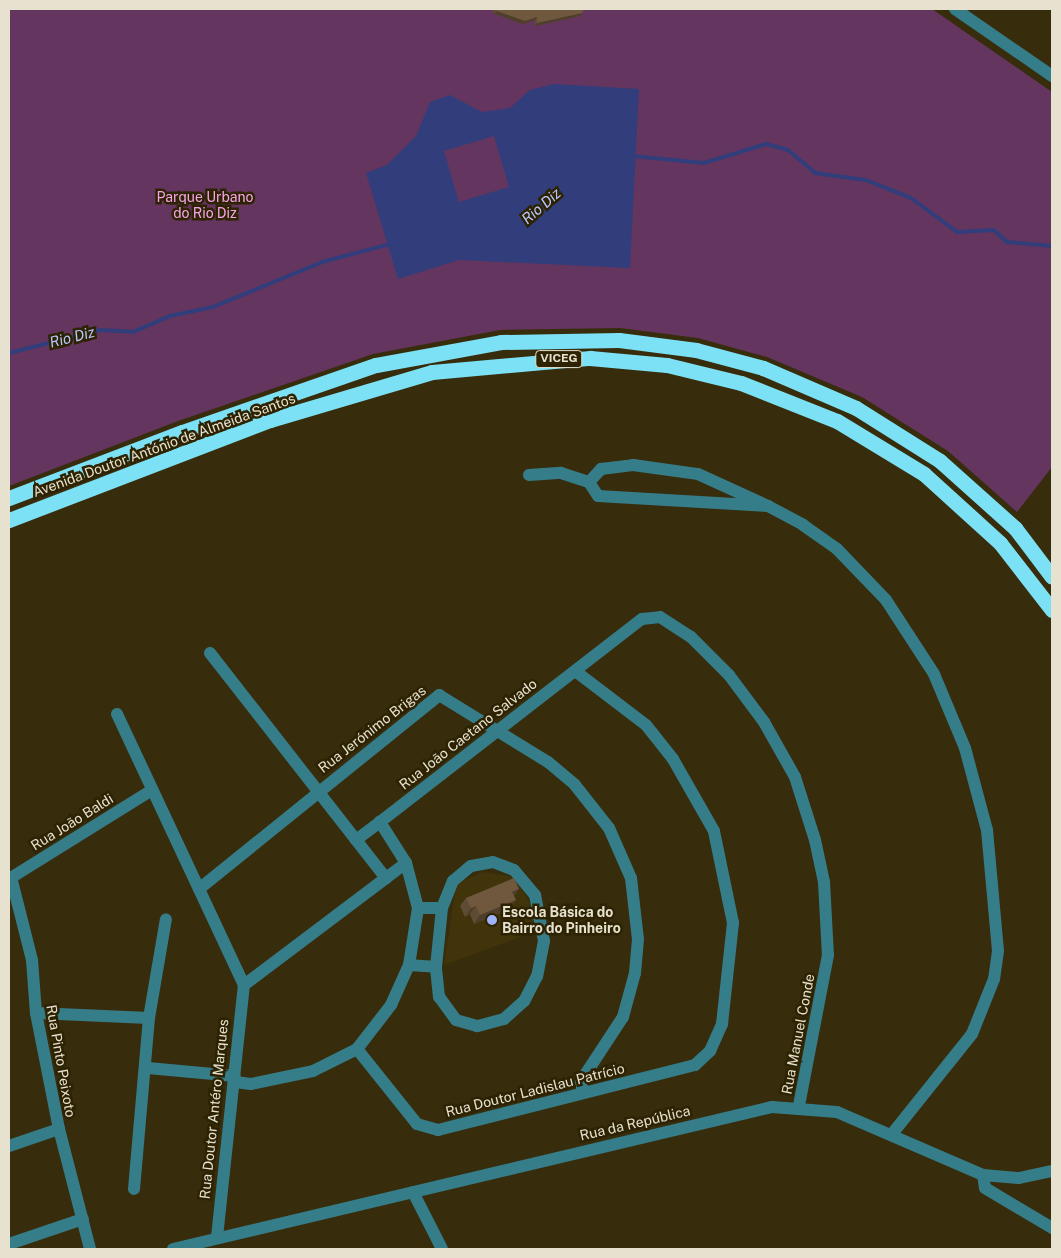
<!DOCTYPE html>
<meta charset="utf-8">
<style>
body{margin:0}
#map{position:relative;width:1061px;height:1258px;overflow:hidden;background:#372d0c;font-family:"Public Sans",sans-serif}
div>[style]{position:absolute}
.built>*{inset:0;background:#41340a}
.green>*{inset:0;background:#64355f}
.water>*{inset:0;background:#313e7b}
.stream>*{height:4px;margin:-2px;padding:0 2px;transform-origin:2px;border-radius:2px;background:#313e7b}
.minor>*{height:12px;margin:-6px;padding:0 6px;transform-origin:6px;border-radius:6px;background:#367d8a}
.highway>*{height:15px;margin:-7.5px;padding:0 7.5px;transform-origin:7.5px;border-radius:7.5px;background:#7de1f5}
.wall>*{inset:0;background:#5f4c34}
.shaded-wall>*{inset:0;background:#4e3e2b}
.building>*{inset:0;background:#6f583d}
.dots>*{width:14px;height:14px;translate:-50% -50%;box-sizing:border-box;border:2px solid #2d2302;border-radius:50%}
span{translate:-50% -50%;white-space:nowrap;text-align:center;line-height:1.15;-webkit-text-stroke:5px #2d2302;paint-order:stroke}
.shield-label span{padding:1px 4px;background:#2d2302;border:1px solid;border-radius:4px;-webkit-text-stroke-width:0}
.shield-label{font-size:12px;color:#e7e1cf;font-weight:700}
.park-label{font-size:14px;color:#f7a4eb}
.street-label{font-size:14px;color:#e7e1cf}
.poi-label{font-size:14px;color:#e7e1cf;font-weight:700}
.left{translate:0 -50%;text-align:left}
.water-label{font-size:15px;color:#b7c7fe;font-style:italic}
.frame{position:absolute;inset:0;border:10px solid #e7e1cf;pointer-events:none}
</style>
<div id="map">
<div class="built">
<div style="clip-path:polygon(483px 872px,509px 876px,518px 882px,530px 903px,537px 931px,444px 965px,455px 891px,460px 882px)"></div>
</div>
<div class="green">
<div style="clip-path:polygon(9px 9px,932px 9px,1052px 92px,1052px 467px,1017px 512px,948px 451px,862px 397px,767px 357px,698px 338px,620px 328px,500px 330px,373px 354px,178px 421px,9px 486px)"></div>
</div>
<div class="water">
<div style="clip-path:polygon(evenodd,554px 84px,639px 89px,630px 268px,459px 260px,398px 279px,366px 173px,387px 165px,416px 136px,430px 102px,450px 95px,482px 112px,510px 108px,530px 90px,554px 84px,494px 136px,509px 187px,459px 202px,444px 151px,494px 136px)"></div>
</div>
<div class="stream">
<div style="left:633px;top:156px;width:71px;rotate:5.6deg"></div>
<div style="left:704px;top:163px;width:65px;rotate:-17deg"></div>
<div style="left:766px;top:144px;width:23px;rotate:15deg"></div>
<div style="left:788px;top:150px;width:35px;rotate:40deg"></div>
<div style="left:815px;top:173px;width:51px;rotate:7.8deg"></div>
<div style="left:866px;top:180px;width:48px;rotate:21.8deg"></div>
<div style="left:911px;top:198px;width:57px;rotate:36.5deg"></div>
<div style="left:957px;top:232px;width:37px;rotate:-3deg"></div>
<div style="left:994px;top:230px;width:18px;rotate:43deg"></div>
<div style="left:1007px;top:242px;width:45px;rotate:5.1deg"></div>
<div style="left:9px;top:353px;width:94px;rotate:-14.2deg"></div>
<div style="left:100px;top:330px;width:33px;rotate:3deg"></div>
<div style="left:133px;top:332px;width:40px;rotate:-23.4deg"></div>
<div style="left:170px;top:316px;width:44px;rotate:-11.8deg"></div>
<div style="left:213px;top:307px;width:118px;rotate:-22.4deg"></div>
<div style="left:322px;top:262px;width:70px;rotate:-14.8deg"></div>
</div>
<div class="minor">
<div style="left:955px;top:9px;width:118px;rotate:34.6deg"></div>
<div style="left:529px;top:475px;width:32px;rotate:-4deg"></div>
<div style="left:561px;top:473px;width:29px;rotate:18deg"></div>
<div style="left:768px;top:506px;width:170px;rotate:-176.6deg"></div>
<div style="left:598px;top:496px;width:17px;rotate:-123deg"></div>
<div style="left:589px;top:482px;width:18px;rotate:-47deg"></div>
<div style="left:601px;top:469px;width:32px;rotate:-7deg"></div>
<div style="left:633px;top:465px;width:66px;rotate:7.9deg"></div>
<div style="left:698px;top:474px;width:77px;rotate:24.6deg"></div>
<div style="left:768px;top:506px;width:40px;rotate:28deg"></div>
<div style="left:803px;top:525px;width:42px;rotate:35.2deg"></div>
<div style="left:837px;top:549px;width:71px;rotate:46.1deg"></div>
<div style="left:886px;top:600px;width:88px;rotate:57deg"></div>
<div style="left:934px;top:674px;width:80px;rotate:67.3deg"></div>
<div style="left:965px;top:748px;width:85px;rotate:75deg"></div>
<div style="left:987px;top:830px;width:121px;rotate:84.8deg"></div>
<div style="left:998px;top:951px;width:28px;rotate:98deg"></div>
<div style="left:994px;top:979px;width:59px;rotate:111.8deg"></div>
<div style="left:972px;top:1034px;width:129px;rotate:128.7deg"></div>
<div style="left:210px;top:653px;width:286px;rotate:52deg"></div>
<div style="left:386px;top:878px;width:25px;rotate:-37deg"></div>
<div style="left:117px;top:714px;width:299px;rotate:64.9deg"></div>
<div style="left:244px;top:985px;width:178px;rotate:-37deg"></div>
<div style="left:380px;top:822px;width:331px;rotate:-37.8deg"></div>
<div style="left:642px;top:619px;width:18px;rotate:-6deg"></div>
<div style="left:660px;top:617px;width:37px;rotate:33deg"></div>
<div style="left:691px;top:637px;width:54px;rotate:45deg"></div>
<div style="left:729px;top:675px;width:59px;rotate:53.3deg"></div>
<div style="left:764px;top:722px;width:63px;rotate:60.6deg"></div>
<div style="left:795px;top:777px;width:66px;rotate:72.4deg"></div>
<div style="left:815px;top:840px;width:43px;rotate:77.9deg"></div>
<div style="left:824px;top:882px;width:73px;rotate:86.9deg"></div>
<div style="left:828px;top:955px;width:154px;rotate:100.9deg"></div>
<div style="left:493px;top:862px;width:22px;rotate:21deg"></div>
<div style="left:514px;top:870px;width:33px;rotate:50deg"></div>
<div style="left:535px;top:895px;width:47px;rotate:78.9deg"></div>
<div style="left:544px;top:941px;width:36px;rotate:101deg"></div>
<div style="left:537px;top:976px;width:28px;rotate:117deg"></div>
<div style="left:524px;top:1001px;width:27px;rotate:138deg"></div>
<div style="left:504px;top:1019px;width:28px;rotate:165deg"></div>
<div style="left:477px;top:1026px;width:22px;rotate:-164deg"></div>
<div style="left:456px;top:1020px;width:29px;rotate:-126deg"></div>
<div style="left:439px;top:997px;width:30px;rotate:-96deg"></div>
<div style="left:436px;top:967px;width:59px;rotate:-84.2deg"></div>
<div style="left:442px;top:908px;width:29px;rotate:-68deg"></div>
<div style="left:453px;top:881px;width:23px;rotate:-40deg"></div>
<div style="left:471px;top:866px;width:22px;rotate:-10deg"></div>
<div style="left:11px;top:877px;width:86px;rotate:75.8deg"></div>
<div style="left:32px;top:960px;width:53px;rotate:85.7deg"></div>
<div style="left:36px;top:1013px;width:118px;rotate:78.8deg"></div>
<div style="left:59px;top:1129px;width:124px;rotate:75.5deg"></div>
<div style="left:9px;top:879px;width:168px;rotate:-31.9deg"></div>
<div style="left:199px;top:889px;width:309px;rotate:-38.9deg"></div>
<div style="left:439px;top:695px;width:128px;rotate:31.6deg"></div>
<div style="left:548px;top:762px;width:35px;rotate:40deg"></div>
<div style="left:575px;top:785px;width:55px;rotate:51.7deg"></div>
<div style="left:609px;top:828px;width:55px;rotate:66.3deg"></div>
<div style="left:631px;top:878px;width:61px;rotate:83.5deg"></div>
<div style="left:638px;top:939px;width:34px;rotate:95deg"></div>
<div style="left:635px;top:973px;width:46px;rotate:105.3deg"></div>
<div style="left:623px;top:1017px;width:77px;rotate:123.3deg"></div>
<div style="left:581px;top:1081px;width:12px;rotate:81deg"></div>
<div style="left:418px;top:908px;width:24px"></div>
<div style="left:409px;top:965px;width:27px;rotate:4deg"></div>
<div style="left:36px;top:1013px;width:113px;rotate:2.5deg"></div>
<div style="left:357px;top:1049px;width:96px;rotate:51.3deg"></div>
<div style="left:417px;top:1124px;width:22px;rotate:16deg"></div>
<div style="left:438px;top:1130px;width:265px;rotate:-14.2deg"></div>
<div style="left:695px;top:1065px;width:21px;rotate:-43deg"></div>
<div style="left:710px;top:1051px;width:30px;rotate:-66deg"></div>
<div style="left:722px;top:1024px;width:102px;rotate:-83.8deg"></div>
<div style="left:733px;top:923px;width:94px;rotate:-101.7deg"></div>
<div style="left:714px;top:831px;width:83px;rotate:-119.7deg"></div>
<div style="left:673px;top:759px;width:43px;rotate:-128.5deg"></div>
<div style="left:646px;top:725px;width:89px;rotate:-142.7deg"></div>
<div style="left:148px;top:1068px;width:87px;rotate:5.3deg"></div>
<div style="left:235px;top:1082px;width:16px;rotate:7deg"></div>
<div style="left:251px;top:1084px;width:63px;rotate:-11.8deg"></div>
<div style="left:313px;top:1071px;width:49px;rotate:-26.6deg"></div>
<div style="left:357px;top:1049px;width:56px;rotate:-52.3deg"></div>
<div style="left:391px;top:1005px;width:44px;rotate:-65.8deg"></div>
<div style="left:409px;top:965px;width:58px;rotate:-81deg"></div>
<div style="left:418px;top:908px;width:47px;rotate:-104.9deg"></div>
<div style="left:406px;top:863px;width:49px;rotate:-122.4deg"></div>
<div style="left:380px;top:822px;width:30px;rotate:143deg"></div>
<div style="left:9px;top:1146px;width:53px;rotate:-18.8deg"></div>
<div style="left:983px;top:1175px;width:13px;rotate:81deg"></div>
<div style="left:985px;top:1188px;width:78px;rotate:30.8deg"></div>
<div style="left:134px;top:1189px;width:172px;rotate:-85deg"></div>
<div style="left:149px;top:1018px;width:100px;rotate:-80.3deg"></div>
<div style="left:413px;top:1192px;width:64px;rotate:63deg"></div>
<div style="left:217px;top:1237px;width:253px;rotate:-83.9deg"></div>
<div style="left:9px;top:1244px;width:78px;rotate:-18.7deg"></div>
<div style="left:173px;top:1249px;width:616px;rotate:-13.34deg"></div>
<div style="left:772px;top:1107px;width:65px;rotate:4.4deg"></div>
<div style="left:837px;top:1112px;width:159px;rotate:23.3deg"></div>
<div style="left:983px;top:1175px;width:36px;rotate:5deg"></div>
<div style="left:1019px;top:1178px;width:34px;rotate:-12deg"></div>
</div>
<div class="highway">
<div style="left:9px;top:498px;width:185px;rotate:-20.9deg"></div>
<div style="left:182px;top:432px;width:205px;rotate:-19.1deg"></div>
<div style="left:376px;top:365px;width:127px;rotate:-10.4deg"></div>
<div style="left:501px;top:342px;width:118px;rotate:-1deg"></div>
<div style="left:619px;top:340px;width:78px;rotate:7.4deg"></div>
<div style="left:696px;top:350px;width:69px;rotate:15deg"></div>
<div style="left:763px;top:368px;width:101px;rotate:23.3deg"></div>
<div style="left:856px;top:408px;width:99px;rotate:32.2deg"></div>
<div style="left:940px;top:461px;width:101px;rotate:41.8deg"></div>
<div style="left:1015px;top:528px;width:61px;rotate:52.9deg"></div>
<div style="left:9px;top:520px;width:280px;rotate:-21deg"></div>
<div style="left:270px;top:420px;width:169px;rotate:-16.5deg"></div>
<div style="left:432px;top:372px;width:159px;rotate:-5.1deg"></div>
<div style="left:590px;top:358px;width:77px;rotate:5.2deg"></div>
<div style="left:667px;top:365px;width:76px;rotate:13.7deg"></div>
<div style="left:741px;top:383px;width:103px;rotate:21.6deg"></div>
<div style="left:837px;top:421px;width:102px;rotate:31.3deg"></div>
<div style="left:924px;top:474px;width:103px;rotate:42.2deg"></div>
<div style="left:1000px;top:543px;width:85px;rotate:52.2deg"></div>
</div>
<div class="wall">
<div style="clip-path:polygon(491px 9px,584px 9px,582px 13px,580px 16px,535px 26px,535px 20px,523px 24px,495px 14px)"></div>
<div style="clip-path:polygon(514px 896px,510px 909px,474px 924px,470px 914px,465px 917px,460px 906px,466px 898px)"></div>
</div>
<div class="shaded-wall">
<div style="clip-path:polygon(497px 11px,537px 17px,535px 20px,523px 24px,495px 14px)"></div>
<div style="clip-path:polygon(582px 13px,580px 16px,535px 26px,537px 23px)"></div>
<div style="clip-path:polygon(519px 889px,513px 898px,512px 892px)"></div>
<div style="clip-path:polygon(516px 900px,510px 909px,474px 924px,480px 915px)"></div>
<div style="clip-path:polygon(476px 906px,470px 914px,465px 917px,471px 908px)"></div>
</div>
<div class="building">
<div style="clip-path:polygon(495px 9px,584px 9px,582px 13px,537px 23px,537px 17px,525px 21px,497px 11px)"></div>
<div style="clip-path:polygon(514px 878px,519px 889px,512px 892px,516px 900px,480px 915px,476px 906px,471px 908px,466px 898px)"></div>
</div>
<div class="dots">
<div style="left:492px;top:920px;background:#9fb3fd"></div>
</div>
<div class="shield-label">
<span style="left:559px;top:359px">VICEG</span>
</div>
<div class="park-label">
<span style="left:205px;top:205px">Parque Urbano<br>do Rio Diz</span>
</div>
<div class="street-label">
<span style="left:164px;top:445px;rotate:-20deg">Avenida Doutor António de Almeida Santos</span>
<span style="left:372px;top:729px;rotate:-38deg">Rua Jerónimo Brigas</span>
<span style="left:468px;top:734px;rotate:-38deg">Rua João Caetano Salvado</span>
<span style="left:72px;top:822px;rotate:-32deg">Rua João Baldi</span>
<span style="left:798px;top:1034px;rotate:-79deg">Rua Manuel Conde</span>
<span style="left:61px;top:1061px;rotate:80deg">Rua Pinto Peixoto</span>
<span style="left:535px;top:1090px;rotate:-14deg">Rua Doutor Ladislau Patrício</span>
<span style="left:214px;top:1109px;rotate:-84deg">Rua Doutor Antéro Marques</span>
<span style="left:635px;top:1123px;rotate:-13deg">Rua da República</span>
</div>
<div class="poi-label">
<span class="left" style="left:502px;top:920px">Escola Básica do<br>Bairro do Pinheiro</span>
</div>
<div class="water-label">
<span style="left:541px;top:206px;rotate:-41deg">Rio Diz</span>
<span style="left:72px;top:337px;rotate:-14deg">Rio Diz</span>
</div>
<div class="frame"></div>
</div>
